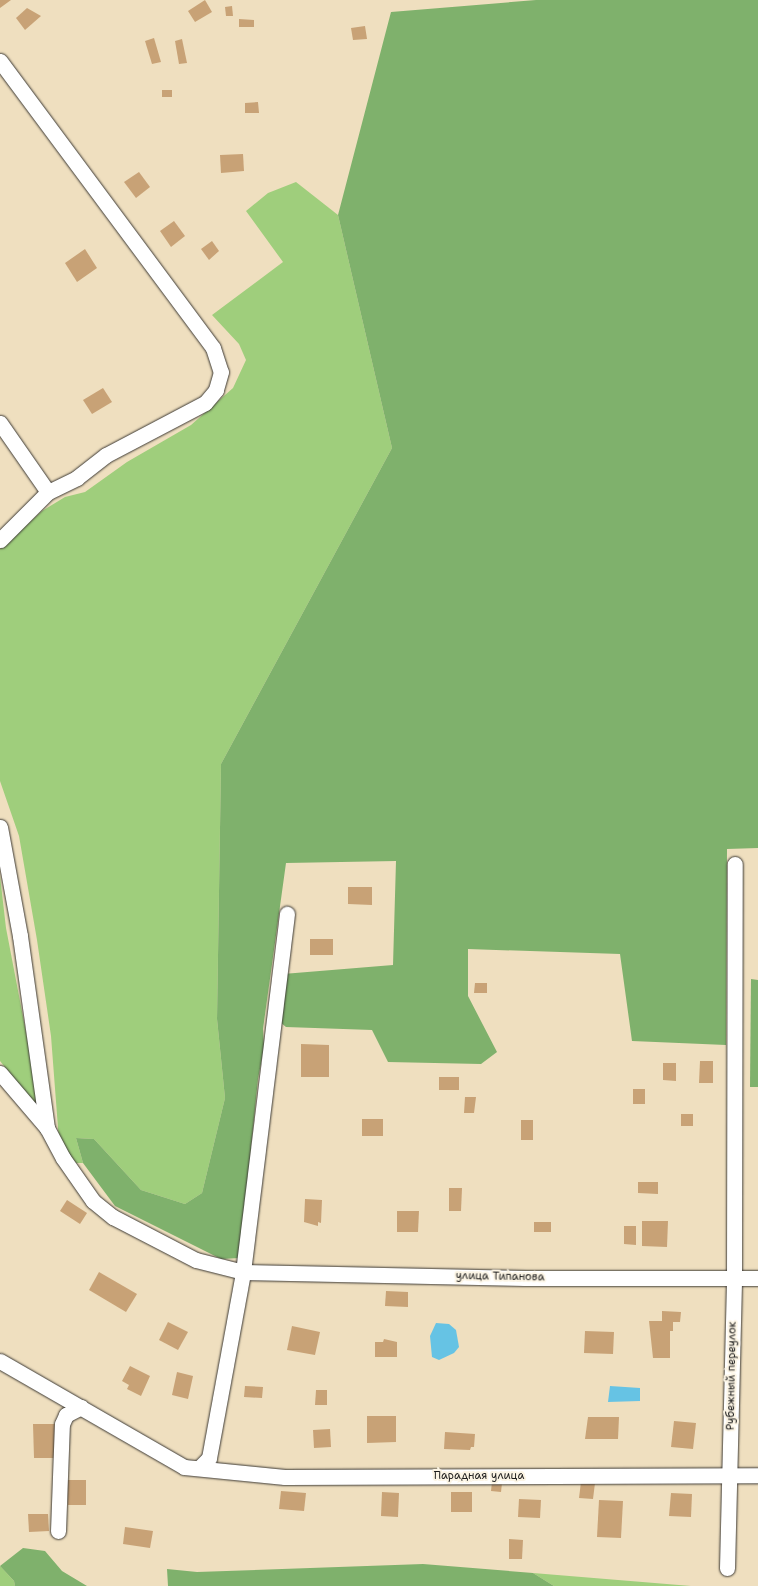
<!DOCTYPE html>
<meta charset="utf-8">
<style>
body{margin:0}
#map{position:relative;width:758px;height:1586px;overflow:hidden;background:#efdfbf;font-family:"Shantell Sans",sans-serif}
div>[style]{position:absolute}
.green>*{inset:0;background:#9fce7c}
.forest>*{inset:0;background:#7fb16c}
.water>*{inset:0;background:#66c3e4}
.building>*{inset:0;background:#c8a276}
.roads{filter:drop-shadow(0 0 1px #3c3934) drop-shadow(0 0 1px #3c3934)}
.minor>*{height:15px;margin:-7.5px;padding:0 7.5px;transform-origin:7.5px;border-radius:7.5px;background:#fff}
span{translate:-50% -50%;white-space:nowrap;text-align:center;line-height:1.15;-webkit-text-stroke:4px #fcf5e5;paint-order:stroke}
.street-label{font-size:11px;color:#1c1c1c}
</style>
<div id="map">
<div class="green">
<div style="clip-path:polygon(296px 182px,338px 215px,392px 448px,221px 764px,217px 1019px,225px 1098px,202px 1193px,185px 1204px,141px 1190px,94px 1139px,76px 1138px,83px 1163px,76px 1163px,59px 1141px,51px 1036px,37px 940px,19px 836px,0 781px,0 549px,42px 511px,65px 497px,85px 492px,127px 462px,191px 425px,233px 388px,246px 360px,239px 344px,212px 315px,283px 262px,246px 211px,268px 193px)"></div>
<div style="clip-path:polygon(0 876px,6px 928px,39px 1100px,34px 1103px,0 1061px)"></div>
<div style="clip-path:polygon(0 1566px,14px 1581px,15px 1586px,0 1586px)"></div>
<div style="clip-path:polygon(533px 1573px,691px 1586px,554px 1586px)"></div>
</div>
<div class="forest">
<div style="clip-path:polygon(536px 0,758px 0,758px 848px,727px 849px,726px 1045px,632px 1041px,620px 954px,468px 949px,468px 996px,497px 1052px,481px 1064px,388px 1062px,372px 1030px,286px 1027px,280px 1022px,283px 974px,393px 965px,396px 861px,286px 863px,263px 1029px,264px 1048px,258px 1079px,240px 1258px,221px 1259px,115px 1206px,83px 1163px,76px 1138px,94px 1139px,141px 1190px,185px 1204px,202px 1193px,225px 1098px,217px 1019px,221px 764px,392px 448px,338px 215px,391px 12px)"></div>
<div style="clip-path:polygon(751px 979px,758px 980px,758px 1087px,750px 1087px)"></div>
<div style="clip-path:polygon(23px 1548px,45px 1551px,62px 1571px,87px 1586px,15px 1586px,14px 1581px,0 1566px)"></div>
<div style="clip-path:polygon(423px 1564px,533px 1573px,554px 1586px,168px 1586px,167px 1569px,197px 1572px)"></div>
</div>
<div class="water">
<div style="clip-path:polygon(436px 1323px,449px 1324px,456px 1330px,459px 1347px,454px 1353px,439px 1360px,432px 1357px,430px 1336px)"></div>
<div style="clip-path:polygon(610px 1386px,640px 1388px,640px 1401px,608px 1402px)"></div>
</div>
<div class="building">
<div style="clip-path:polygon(0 0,11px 0,0 8px)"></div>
<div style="clip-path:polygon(205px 0,212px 12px,195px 22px,188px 11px)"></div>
<div style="clip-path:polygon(232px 6px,233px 16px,226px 16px,225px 7px)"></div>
<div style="clip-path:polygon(27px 8px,41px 16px,25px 30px,16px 18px)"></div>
<div style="clip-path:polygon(239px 19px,254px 20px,254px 27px,239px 27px)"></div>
<div style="clip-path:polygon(365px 26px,367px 39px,353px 40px,351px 28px)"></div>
<div style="clip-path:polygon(154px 38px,161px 62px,152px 64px,145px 41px)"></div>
<div style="clip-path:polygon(182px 39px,187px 63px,179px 64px,175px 41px)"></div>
<div style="clip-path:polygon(162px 90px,172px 90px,172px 97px,162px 97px)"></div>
<div style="clip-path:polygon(258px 102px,259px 113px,245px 113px,245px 103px)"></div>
<div style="clip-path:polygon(243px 154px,244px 171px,221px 173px,220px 155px)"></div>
<div style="clip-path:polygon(139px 172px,150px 187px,136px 198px,124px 182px)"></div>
<div style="clip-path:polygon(174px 221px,185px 236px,171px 247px,160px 231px)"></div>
<div style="clip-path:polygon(212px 241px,219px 251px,209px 260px,201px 249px)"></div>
<div style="clip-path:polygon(85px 249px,97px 268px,77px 282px,65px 263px)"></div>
<div style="clip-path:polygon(103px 388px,112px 402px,92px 414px,83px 400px)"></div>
<div style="clip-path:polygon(348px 887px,372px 887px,372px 905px,348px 904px)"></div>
<div style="clip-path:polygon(310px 939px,333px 939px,333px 955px,310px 955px)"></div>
<div style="clip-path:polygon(475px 983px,487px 983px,487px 993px,474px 993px)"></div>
<div style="clip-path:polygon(301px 1044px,329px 1045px,329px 1077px,301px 1077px)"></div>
<div style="clip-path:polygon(700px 1061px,713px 1061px,713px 1083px,699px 1083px)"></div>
<div style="clip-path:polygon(663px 1063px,676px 1063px,676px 1081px,663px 1080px)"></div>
<div style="clip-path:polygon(439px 1077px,459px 1077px,459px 1090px,439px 1090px)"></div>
<div style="clip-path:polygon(633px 1089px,645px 1089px,645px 1104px,633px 1104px)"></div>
<div style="clip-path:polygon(465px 1097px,476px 1097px,474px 1113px,464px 1113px)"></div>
<div style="clip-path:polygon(681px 1114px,693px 1114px,693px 1126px,681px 1126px)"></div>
<div style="clip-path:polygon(362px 1119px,383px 1119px,383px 1136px,362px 1136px)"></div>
<div style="clip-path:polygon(521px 1120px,533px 1120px,533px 1140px,521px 1140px)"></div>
<div style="clip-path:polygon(638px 1182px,658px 1182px,658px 1194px,638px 1193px)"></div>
<div style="clip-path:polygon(449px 1188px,462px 1188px,461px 1211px,449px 1211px)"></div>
<div style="clip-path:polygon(305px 1199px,322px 1200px,321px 1223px,318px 1222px,318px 1226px,304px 1222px)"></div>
<div style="clip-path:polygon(67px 1200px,87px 1213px,80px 1224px,60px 1211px)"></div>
<div style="clip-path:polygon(397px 1211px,419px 1211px,418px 1232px,397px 1232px)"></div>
<div style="clip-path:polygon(642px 1221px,668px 1221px,667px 1247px,642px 1246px)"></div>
<div style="clip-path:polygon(534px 1222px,551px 1222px,551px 1232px,534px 1232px)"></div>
<div style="clip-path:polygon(624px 1226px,636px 1226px,636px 1245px,624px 1244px)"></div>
<div style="clip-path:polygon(99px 1272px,137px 1294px,126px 1312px,89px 1290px)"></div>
<div style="clip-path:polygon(386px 1291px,408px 1292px,408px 1307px,385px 1306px)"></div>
<div style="clip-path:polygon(662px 1311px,681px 1312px,680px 1322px,673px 1322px,673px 1331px,670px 1331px,670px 1358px,653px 1358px,649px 1321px,662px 1321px)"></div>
<div style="clip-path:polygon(168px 1322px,188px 1332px,178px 1350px,159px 1340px)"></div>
<div style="clip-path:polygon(292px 1326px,320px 1332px,315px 1355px,287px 1350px)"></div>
<div style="clip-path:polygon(585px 1331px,614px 1332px,613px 1354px,584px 1353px)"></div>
<div style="clip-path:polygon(384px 1339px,397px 1342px,397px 1357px,375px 1357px,375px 1342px,383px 1342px)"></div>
<div style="clip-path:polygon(130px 1366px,150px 1376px,141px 1396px,127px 1389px,129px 1385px,122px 1381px)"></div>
<div style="clip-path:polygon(177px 1372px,193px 1376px,188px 1399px,172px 1395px)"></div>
<div style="clip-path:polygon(245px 1386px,263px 1387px,262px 1398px,244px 1397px)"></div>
<div style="clip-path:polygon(316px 1390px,327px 1390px,327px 1405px,315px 1405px)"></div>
<div style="clip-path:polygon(367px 1416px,396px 1416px,396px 1442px,367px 1443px)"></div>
<div style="clip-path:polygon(588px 1417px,619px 1417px,618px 1439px,585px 1439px)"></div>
<div style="clip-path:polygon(674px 1421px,696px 1423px,693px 1449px,671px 1447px)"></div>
<div style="clip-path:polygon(33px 1424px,55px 1424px,56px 1458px,34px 1458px)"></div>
<div style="clip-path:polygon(330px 1429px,331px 1447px,314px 1448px,313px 1430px)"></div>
<div style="clip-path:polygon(445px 1432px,475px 1434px,474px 1447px,471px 1447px,470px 1450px,444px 1449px)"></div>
<div style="clip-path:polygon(67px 1480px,86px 1480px,86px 1505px,68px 1505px)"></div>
<div style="clip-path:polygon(492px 1482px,502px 1483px,501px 1492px,491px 1491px)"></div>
<div style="clip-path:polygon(581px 1482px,595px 1483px,593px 1499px,579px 1498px)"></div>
<div style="clip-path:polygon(281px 1491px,306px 1493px,304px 1511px,279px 1509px)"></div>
<div style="clip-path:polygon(382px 1492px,399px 1493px,398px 1517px,381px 1516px)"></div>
<div style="clip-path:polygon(451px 1492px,472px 1492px,472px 1512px,451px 1512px)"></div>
<div style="clip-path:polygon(671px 1493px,692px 1494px,691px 1517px,669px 1516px)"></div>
<div style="clip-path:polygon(519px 1499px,541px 1500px,540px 1518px,518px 1517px)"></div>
<div style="clip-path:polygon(599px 1500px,623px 1501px,621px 1538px,597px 1537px)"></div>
<div style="clip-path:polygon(28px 1514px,48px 1514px,49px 1531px,29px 1532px)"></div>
<div style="clip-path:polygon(125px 1527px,153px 1531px,150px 1548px,123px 1544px)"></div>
<div style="clip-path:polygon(509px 1539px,523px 1540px,522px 1559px,509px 1559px)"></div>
</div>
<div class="roads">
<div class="minor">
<div style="left:0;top:61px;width:357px;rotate:53.4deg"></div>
<div style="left:213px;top:348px;width:25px;rotate:72deg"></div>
<div style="left:221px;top:372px;width:19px;rotate:106deg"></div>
<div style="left:216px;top:390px;width:17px;rotate:130deg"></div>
<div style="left:205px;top:403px;width:112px;rotate:152.3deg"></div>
<div style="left:106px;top:455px;width:37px;rotate:142deg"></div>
<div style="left:77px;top:478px;width:32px;rotate:154deg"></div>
<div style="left:48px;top:492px;width:68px;rotate:135deg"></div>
<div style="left:0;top:423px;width:84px;rotate:55.2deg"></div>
<div style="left:0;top:827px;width:111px;rotate:79.6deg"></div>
<div style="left:20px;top:936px;width:194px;rotate:82deg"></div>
<div style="left:0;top:1073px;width:72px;rotate:49.5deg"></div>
<div style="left:47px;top:1128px;width:34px;rotate:62deg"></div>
<div style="left:63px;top:1158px;width:52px;rotate:55.1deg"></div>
<div style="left:93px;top:1201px;width:26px;rotate:39deg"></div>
<div style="left:113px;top:1217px;width:93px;rotate:27.4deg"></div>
<div style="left:196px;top:1260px;width:49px;rotate:14.3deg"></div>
<div style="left:243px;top:1272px;width:282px;rotate:1.2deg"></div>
<div style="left:525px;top:1278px;width:233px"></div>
<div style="left:0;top:1361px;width:212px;rotate:29.9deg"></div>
<div style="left:184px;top:1467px;width:101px;rotate:5.7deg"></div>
<div style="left:285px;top:1477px;width:473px;rotate:-0.2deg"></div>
<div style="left:199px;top:1468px;width:14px;rotate:-45deg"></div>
<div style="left:209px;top:1458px;width:189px;rotate:-79.6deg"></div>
<div style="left:243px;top:1272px;width:361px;rotate:-83deg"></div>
<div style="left:58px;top:1531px;width:107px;rotate:-87.9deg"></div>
<div style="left:62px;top:1424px;width:10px;rotate:-66deg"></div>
<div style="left:66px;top:1415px;width:17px;rotate:-28deg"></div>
<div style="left:727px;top:1568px;width:290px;rotate:-88.6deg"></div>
<div style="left:734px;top:1278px;width:414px;rotate:-89.9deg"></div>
</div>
</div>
<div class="street-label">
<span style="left:500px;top:1277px;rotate:1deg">улица Типанова</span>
<span style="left:732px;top:1376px;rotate:-89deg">Рубежный переулок</span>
<span style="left:479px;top:1476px">Парадная улица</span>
</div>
</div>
